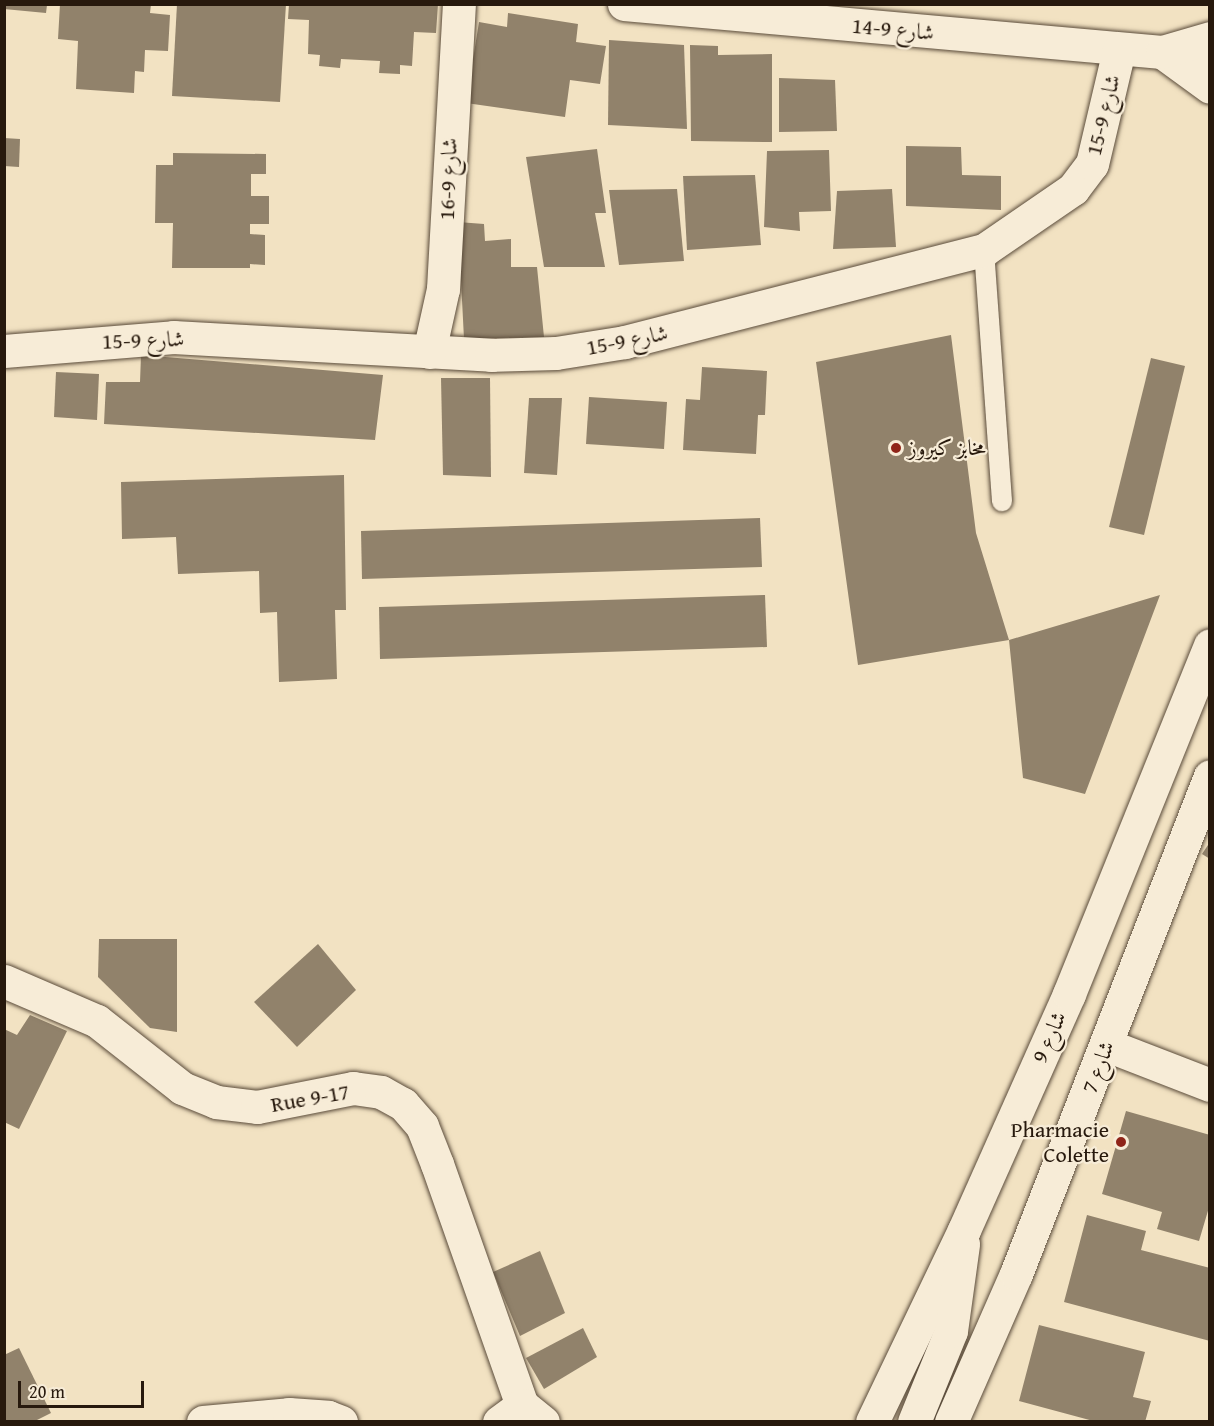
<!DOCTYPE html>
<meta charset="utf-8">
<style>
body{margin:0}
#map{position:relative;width:1214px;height:1426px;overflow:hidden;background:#f2e2c2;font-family:"Gentium Book Plus",Amiri,serif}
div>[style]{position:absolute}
.building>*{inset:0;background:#91826b}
.roads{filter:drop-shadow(0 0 2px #5a4b3a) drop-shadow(0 0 2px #5a4b3a)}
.service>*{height:20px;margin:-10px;padding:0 10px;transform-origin:10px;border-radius:10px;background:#f7ecd7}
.minor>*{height:33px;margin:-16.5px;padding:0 16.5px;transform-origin:16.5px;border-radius:16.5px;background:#f7ecd7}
.tertiary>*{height:33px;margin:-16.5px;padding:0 16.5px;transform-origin:16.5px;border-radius:16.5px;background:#f7ecd7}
.secondary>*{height:33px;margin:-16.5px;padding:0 16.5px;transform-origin:16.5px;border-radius:16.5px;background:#f7ecd7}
.dots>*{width:16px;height:16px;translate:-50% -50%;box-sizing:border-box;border:3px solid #f7ecd7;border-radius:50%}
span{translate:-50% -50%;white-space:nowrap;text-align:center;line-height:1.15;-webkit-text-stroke:4.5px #f7ecd7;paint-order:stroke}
.street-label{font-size:22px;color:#27190d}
.poi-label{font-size:22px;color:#27190d}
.left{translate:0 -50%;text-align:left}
.right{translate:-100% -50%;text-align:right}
.frame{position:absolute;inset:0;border:6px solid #27190d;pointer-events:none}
.scale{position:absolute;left:18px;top:1381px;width:126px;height:27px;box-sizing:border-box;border:3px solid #27190d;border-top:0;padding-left:8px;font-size:18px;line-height:21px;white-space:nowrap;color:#27190d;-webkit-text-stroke:4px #f7ecd7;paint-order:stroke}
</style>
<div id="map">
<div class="building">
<div style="clip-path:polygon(60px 4px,151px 4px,150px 13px,170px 15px,168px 51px,145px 50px,144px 72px,135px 71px,134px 93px,76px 89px,78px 41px,58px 39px)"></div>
<div style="clip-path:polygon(177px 4px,286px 4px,280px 102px,172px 96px)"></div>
<div style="clip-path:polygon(289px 4px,438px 4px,436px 33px,414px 32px,412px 66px,400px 65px,400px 74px,379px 73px,380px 61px,341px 59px,340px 68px,319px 66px,320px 55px,308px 54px,309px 20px,288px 19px)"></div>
<div style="clip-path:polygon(4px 5px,47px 5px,46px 13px,4px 9px)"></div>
<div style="clip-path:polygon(508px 13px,578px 24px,576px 42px,606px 46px,600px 84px,570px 80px,565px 117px,466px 103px,479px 22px,507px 27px)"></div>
<div style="clip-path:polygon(609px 40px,684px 45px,687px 129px,608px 125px)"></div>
<div style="clip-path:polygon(690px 45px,718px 46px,718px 55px,772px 54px,772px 142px,691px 141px)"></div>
<div style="clip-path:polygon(779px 78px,835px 80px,837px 131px,779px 132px)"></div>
<div style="clip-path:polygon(4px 138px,20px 139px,19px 167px,4px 166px)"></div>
<div style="clip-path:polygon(906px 146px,961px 147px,962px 175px,1001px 176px,1001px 210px,906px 206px)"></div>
<div style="clip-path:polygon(597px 149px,606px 213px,595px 213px,605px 267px,544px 267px,526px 157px)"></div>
<div style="clip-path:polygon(829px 150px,831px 211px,799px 212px,800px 231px,764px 227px,767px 151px)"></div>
<div style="clip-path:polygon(173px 153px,266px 154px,266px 174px,251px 174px,251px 196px,269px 196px,269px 224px,250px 224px,250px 234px,265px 235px,265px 265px,250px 264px,250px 268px,172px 268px,173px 223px,155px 223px,156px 165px,173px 165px)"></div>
<div style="clip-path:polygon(755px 175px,761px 245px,687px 250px,683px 176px)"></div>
<div style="clip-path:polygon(677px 189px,684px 261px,619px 265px,609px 190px)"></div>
<div style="clip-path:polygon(892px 189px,896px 247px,833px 249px,837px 191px)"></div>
<div style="clip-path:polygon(458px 222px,484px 224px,485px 241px,511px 239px,511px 267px,537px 267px,544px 337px,464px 339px)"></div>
<div style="clip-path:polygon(951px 335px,976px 533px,1009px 640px,1160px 595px,1085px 794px,1023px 778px,1009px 640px,858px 665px,816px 362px)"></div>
<div style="clip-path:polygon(141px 355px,383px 375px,375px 440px,104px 424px,106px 382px,140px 382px)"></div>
<div style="clip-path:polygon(1151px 358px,1185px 366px,1144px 535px,1109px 527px)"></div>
<div style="clip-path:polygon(702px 367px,767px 371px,765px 415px,758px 415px,756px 454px,683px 450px,686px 399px,700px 400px)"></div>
<div style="clip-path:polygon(56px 372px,99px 374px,97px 420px,54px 417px)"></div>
<div style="clip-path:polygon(441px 378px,490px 378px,491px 477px,443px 475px)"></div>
<div style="clip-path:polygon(589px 397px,667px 402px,664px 449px,586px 444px)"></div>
<div style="clip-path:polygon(529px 398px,562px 398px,557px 475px,524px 473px)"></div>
<div style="clip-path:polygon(344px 475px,346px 610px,335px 610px,337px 679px,279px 682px,277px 612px,260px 613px,259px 571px,178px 574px,176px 537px,122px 539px,121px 482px)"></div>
<div style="clip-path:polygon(760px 518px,762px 567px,362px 579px,361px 531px)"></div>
<div style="clip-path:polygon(765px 595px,767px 647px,380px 659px,379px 607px)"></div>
<div style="clip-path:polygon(1210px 842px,1210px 859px,1202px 854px)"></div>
<div style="clip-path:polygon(99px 939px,177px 939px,177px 1032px,150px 1028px,98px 977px)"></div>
<div style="clip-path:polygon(318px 944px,356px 990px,297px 1047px,254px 1002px)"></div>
<div style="clip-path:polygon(30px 1015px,67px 1031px,19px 1129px,4px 1122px,4px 1029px,17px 1035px)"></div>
<div style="clip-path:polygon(1126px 1111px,1210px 1135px,1210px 1204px,1199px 1241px,1157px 1229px,1162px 1212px,1102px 1194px)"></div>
<div style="clip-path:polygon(1087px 1215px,1146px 1231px,1141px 1250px,1210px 1268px,1210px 1341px,1064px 1302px)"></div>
<div style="clip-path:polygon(540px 1251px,565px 1313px,520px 1336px,493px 1272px)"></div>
<div style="clip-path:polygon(1039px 1325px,1145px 1352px,1133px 1397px,1151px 1401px,1145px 1422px,1097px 1422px,1019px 1401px)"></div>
<div style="clip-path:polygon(583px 1328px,597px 1357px,544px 1389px,526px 1358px)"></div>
<div style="clip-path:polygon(19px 1348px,51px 1413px,33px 1422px,4px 1422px,4px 1355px)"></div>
</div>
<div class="roads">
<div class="service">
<div style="left:984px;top:250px;width:252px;rotate:85.9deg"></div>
</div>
<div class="minor">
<div style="left:624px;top:4px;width:540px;rotate:5.1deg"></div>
<div style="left:1162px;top:52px;width:49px;rotate:10.6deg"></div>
<div style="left:4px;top:351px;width:170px;rotate:-4.7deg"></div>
<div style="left:173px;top:337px;width:319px;rotate:3.2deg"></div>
<div style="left:491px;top:355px;width:65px;rotate:-1.8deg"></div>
<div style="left:556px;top:353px;width:70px;rotate:-9.1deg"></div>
<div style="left:625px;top:342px;width:371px;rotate:-14.4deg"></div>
<div style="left:984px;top:250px;width:108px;rotate:-34.4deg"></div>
<div style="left:1073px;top:189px;width:31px;rotate:-53deg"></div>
<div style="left:1092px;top:164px;width:117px;rotate:-76.7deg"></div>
<div style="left:429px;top:352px;width:65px;rotate:-77.5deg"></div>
<div style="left:443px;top:289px;width:285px;rotate:-86.8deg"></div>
<div style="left:4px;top:981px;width:101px;rotate:23.3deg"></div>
<div style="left:97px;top:1021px;width:108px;rotate:38.2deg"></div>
<div style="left:182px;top:1088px;width:37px;rotate:22deg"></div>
<div style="left:216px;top:1102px;width:41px;rotate:7deg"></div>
<div style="left:257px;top:1107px;width:98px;rotate:-11.2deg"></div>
<div style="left:353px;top:1088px;width:28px;rotate:8deg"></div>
<div style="left:381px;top:1092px;width:25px;rotate:29deg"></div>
<div style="left:403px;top:1104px;width:29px;rotate:49deg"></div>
<div style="left:422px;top:1126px;width:41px;rotate:68.5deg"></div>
<div style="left:437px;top:1164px;width:256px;rotate:70.6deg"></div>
<div style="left:522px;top:1405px;width:27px;rotate:39deg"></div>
<div style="left:203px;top:1422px;width:86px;rotate:-5.3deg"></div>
<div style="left:289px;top:1414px;width:39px;rotate:4deg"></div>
<div style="left:328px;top:1417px;width:14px;rotate:21deg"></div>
<div style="left:499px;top:1422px;width:29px;rotate:-36deg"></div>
</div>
<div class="tertiary">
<div style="left:1107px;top:1045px;width:110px;rotate:21.2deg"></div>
</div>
<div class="secondary">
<div style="left:1162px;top:52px;width:59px;rotate:36.1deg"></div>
<div style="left:1162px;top:52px;width:50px;rotate:-16.3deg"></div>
<div style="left:872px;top:1422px;width:213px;rotate:-64.4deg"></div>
<div style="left:964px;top:1230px;width:258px;rotate:-66deg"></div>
<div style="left:1069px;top:994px;width:376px;rotate:-68deg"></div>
<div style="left:914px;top:1422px;width:98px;rotate:-67.9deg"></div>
<div style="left:951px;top:1331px;width:88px;rotate:-82.1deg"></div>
<div style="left:951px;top:1422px;width:162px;rotate:-66.3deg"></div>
<div style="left:1016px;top:1274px;width:534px;rotate:-68.72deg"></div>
</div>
</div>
<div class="dots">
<div style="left:896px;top:448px;background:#8f2418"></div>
<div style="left:1121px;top:1142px;background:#8f2418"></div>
</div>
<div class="street-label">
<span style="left:893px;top:29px;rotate:5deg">شارع 9-14</span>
<span style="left:1103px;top:115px;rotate:-76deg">شارع 9-15</span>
<span style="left:448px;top:179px;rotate:-88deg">شارع 9-16</span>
<span style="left:143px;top:340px;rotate:-2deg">شارع 9-15</span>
<span style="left:627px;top:340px;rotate:-11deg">شارع 9-15</span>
<span style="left:1049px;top:1037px;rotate:-66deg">شارع 9</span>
<span style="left:1098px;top:1067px;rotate:-69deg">شارع 7</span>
<span style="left:310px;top:1098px;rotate:-10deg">Rue 9-17</span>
</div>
<div class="poi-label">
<span class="left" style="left:908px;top:448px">مخابز كيروز</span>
<span class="right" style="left:1109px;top:1142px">Pharmacie<br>Colette</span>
</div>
<div class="frame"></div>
<div class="scale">20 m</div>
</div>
